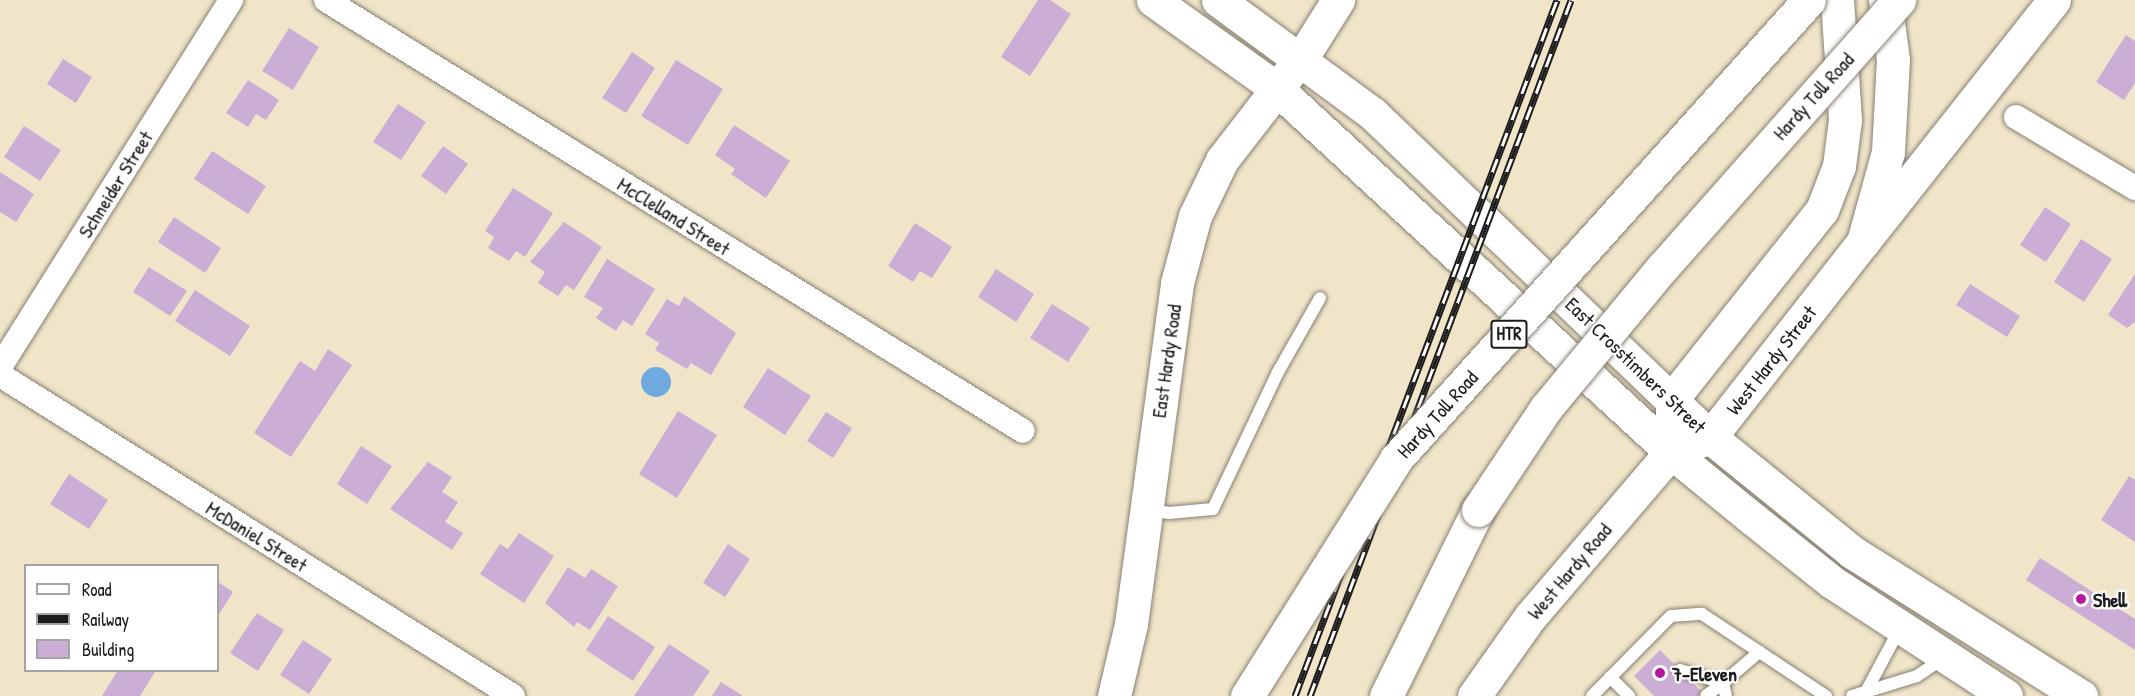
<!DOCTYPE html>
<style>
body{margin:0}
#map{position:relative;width:2135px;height:696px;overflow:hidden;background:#f0e5c9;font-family:"Patrick Hand",sans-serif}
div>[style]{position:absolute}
.water>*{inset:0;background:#6eaadf}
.round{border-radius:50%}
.building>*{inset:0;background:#ccadd6}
.roads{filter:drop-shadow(0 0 2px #868072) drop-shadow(0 0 2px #868072)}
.lane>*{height:12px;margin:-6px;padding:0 6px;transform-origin:6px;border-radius:6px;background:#fff}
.street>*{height:24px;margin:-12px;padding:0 12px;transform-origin:12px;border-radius:12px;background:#fff}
.secondary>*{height:33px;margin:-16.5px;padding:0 16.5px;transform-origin:16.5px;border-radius:16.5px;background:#fff}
.highway>*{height:33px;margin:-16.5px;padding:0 16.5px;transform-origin:16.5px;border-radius:16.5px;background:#fff}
.rail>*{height:7px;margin-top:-3.5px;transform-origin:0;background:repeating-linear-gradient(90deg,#fff 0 14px,#1c1c1c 0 28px);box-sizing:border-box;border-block:2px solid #1c1c1c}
.bridges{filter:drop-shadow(0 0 2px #868072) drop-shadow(0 0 2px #868072)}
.highway-bridge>*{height:33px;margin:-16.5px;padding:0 16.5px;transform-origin:16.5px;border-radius:16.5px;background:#fff}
.dots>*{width:16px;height:16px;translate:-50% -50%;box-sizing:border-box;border:3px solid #fff;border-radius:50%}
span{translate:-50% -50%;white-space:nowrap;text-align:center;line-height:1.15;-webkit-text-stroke:4.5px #fff;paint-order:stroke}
.shield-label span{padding:2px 4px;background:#fff;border:2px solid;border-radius:4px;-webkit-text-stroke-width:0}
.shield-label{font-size:18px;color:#1c1c1c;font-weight:700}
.street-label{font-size:20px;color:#1c1c1c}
.poi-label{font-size:20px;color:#1c1c1c;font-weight:700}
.left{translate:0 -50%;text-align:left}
.legend{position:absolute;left:24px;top:564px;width:195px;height:108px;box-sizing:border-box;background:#fff;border:2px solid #a4a4a4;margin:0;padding:8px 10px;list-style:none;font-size:18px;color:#1c1c1c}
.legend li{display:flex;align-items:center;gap:12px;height:30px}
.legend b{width:30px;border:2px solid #a4a4a4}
</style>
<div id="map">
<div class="water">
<div class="round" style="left:641px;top:367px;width:30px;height:30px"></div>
</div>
<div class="building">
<div style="clip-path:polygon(1038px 0,1050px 0,1071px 14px,1030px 76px,1001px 57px)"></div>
<div style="clip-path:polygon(289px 28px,319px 47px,293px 90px,262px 71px)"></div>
<div style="clip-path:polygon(2126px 35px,2135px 41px,2135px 83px,2124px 100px,2096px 82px)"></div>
<div style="clip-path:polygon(632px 52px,655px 68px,626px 113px,602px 98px)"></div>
<div style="clip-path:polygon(63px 59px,92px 77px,76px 103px,47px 84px)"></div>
<div style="clip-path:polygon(676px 60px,723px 89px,688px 145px,641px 116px)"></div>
<div style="clip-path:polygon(248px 80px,279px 100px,266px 120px,256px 114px,248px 127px,226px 113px)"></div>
<div style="clip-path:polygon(398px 104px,426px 122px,401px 160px,373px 142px)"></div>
<div style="clip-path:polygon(734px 125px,790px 161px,766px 198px,731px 174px,735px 169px,715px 155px)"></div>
<div style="clip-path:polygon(24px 126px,61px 150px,40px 181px,4px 157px)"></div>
<div style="clip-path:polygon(443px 146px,468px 164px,446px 194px,421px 176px)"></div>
<div style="clip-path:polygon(212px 151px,266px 186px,248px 214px,194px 179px)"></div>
<div style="clip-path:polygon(0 172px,34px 194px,16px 222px,0 212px)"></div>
<div style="clip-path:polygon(513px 188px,553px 213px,525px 257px,516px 251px,509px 261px,488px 248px,494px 237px,485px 231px)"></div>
<div style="clip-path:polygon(2045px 207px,2071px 224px,2046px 262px,2020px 245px)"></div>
<div style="clip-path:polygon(174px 217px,221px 248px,205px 273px,158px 242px)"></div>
<div style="clip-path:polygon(564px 222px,602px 247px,574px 290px,566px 285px,558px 296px,538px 283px,545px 272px,530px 262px)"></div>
<div style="clip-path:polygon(915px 223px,952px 247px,932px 278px,920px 271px,913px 282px,888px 266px)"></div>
<div style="clip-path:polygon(2081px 239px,2112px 259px,2084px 302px,2054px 282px)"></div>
<div style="clip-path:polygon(607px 259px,655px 289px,632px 326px,623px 320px,616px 331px,596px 318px,603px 308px,584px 297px)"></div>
<div style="clip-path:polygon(149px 267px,187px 291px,170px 316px,133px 292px)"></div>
<div style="clip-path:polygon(996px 269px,1034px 294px,1016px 322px,978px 297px)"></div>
<div style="clip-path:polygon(2135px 274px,2135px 322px,2127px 328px,2108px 315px)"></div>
<div style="clip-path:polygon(1970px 284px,2020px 316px,2007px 337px,1956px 305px)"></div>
<div style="clip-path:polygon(195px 290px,250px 326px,230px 356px,175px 321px)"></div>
<div style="clip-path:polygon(684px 296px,736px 333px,711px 375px,691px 363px,687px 369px,655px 350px,659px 343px,645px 334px,667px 299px,679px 306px)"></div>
<div style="clip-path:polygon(1052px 304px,1090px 328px,1068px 362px,1030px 338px)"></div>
<div style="clip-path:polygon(328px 349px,352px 365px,291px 457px,254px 433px,300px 361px,315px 371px)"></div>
<div style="clip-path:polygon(768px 368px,811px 396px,785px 435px,743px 407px)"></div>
<div style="clip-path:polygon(678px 411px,717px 435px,677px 498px,639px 474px)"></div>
<div style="clip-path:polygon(826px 412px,852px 428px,833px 458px,807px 441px)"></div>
<div style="clip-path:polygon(361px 446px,392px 466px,367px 504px,337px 484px)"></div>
<div style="clip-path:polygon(428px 462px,452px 477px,442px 492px,458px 502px,445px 522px,463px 533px,452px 550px,390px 509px)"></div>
<div style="clip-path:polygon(69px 474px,108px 500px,89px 529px,50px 504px)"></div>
<div style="clip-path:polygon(2129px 476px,2135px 480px,2135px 542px,2101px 520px)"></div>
<div style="clip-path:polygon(519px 533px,554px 556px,524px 603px,480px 574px,500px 544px,508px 549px)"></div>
<div style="clip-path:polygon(728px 544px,750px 559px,725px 597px,703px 583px)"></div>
<div style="clip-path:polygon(2040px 558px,2135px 619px,2135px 650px,2026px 580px)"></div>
<div style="clip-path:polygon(568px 567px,585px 578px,591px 569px,618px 586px,590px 630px,577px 622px,574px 627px,545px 603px)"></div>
<div style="clip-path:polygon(218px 582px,233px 592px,218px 616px)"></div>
<div style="clip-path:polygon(257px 613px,284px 630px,258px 671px,230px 653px)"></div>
<div style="clip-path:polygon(608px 616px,655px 647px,633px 681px,586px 650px)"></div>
<div style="clip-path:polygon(303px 640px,332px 659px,309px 694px,280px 675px)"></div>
<div style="clip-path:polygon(669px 644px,710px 671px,693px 696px,634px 696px)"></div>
<div style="clip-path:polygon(1660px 650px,1706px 696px,1654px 696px,1634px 676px)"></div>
<div style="clip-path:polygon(118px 670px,154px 670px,155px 672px,140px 696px,102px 696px)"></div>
<div style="clip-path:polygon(721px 682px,743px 696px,712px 696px)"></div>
</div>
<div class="roads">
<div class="lane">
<div style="left:1148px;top:509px;width:21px;rotate:11deg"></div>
<div style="left:1169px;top:513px;width:44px;rotate:-5.2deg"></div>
<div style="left:1213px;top:509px;width:152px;rotate:-64.6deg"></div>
<div style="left:1278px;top:372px;width:85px;rotate:-60.4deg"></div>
<div style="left:1680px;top:670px;width:45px;rotate:16.8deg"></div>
<div style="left:1723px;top:683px;width:21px;rotate:143deg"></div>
<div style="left:1610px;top:677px;width:27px;rotate:45deg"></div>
<div style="left:1868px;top:688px;width:68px;rotate:-61.9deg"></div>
<div style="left:1592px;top:696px;width:112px;rotate:-45.4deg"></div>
<div style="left:1671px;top:616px;width:31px;rotate:-4deg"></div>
<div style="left:1702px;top:614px;width:149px;rotate:33.5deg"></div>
<div style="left:1726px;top:696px;width:13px;rotate:-103deg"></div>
<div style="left:1723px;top:683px;width:48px;rotate:-40.7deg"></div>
<div style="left:1852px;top:696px;width:68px;rotate:-17.1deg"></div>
<div style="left:1917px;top:676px;width:32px;rotate:-34deg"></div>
</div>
<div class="street">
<div style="left:326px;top:0;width:819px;rotate:31.73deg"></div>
<div style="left:2016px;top:117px;width:139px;rotate:30.8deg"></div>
<div style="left:0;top:367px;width:434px;rotate:-57.8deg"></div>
<div style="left:0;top:375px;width:605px;rotate:32.04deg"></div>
</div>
<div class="secondary">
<div style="left:1153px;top:0;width:151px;rotate:35.6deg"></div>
<div style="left:1276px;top:88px;width:537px;rotate:42.66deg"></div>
<div style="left:1671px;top:452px;width:106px;rotate:39.3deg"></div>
<div style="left:1753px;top:519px;width:101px;rotate:38.6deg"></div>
<div style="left:1832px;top:582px;width:208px;rotate:33.2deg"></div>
<div style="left:1218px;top:0;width:192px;rotate:36.3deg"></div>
<div style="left:1373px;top:114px;width:467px;rotate:43.8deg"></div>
<div style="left:1710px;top:437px;width:183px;rotate:39deg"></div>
<div style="left:1852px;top:552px;width:271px;rotate:32.2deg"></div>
<div style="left:1672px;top:422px;width:23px;rotate:-90deg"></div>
<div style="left:1672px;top:399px;width:241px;rotate:-51.6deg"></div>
<div style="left:1822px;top:210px;width:47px;rotate:-68.9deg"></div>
<div style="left:1839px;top:166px;width:46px;rotate:-82.6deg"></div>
<div style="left:1845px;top:120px;width:120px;rotate:-93.8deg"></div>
<div style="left:1114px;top:696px;width:74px;rotate:-76.7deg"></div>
<div style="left:1131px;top:624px;width:344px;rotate:-82.3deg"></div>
<div style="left:1177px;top:283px;width:69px;rotate:-75deg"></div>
<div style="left:1195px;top:216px;width:62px;rotate:-64.3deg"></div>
<div style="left:1222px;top:160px;width:111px;rotate:-52.3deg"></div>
<div style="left:1474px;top:696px;width:97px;rotate:-54.7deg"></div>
<div style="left:1530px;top:617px;width:217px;rotate:-49.5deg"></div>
<div style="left:1671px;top:452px;width:42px;rotate:-21deg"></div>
<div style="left:1710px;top:437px;width:248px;rotate:-51.9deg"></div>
<div style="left:1863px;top:242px;width:93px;rotate:-74.5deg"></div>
<div style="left:1888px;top:152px;width:92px;rotate:-86.9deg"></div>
<div style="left:1893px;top:60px;width:61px;rotate:-97.6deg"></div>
</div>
<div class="highway">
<div style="left:1301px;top:59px;width:70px;rotate:-57.9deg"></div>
<div style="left:1863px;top:242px;width:308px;rotate:-51.7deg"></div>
<div style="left:1386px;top:696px;width:208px;rotate:-63.7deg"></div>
</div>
</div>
<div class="rail">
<div style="left:1295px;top:696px;width:744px;rotate:-69.37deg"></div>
<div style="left:1310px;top:696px;width:743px;rotate:-69.44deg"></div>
</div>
<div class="bridges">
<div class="highway-bridge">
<div style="left:1478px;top:510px;width:123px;rotate:-56.3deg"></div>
<div style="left:1546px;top:408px;width:182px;rotate:-50.4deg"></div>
<div style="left:1662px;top:268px;width:358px;rotate:-48.5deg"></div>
<div style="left:1247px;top:696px;width:280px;rotate:-57.8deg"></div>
<div style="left:1396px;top:459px;width:617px;rotate:-48.02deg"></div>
</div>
</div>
<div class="dots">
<div style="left:2081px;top:599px;background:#b5179e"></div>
<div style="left:1660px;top:673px;background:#b5179e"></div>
</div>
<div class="shield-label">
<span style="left:1509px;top:334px">HTR</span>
</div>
<div class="street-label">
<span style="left:1813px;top:96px;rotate:-48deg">Hardy Toll Road</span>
<span style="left:115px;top:184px;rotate:-58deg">Schneider Street</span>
<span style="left:674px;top:216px;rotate:32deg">McClelland Street</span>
<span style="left:1771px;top:360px;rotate:-52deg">West Hardy Street</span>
<span style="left:1166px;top:361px;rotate:-82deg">East Hardy Road</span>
<span style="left:1636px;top:365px;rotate:44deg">East Crosstimbers Street</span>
<span style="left:1437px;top:414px;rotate:-48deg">Hardy Toll Road</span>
<span style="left:257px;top:536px;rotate:32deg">McDaniel Street</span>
<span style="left:1569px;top:571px;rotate:-50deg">West Hardy Road</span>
</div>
<div class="poi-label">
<span class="left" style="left:2093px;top:599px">Shell</span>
<span class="left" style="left:1672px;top:673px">7-Eleven</span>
</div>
<ul class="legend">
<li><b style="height:8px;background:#fff"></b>Road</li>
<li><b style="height:8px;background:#1c1c1c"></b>Railway</li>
<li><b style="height:16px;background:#ccadd6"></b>Building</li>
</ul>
</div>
